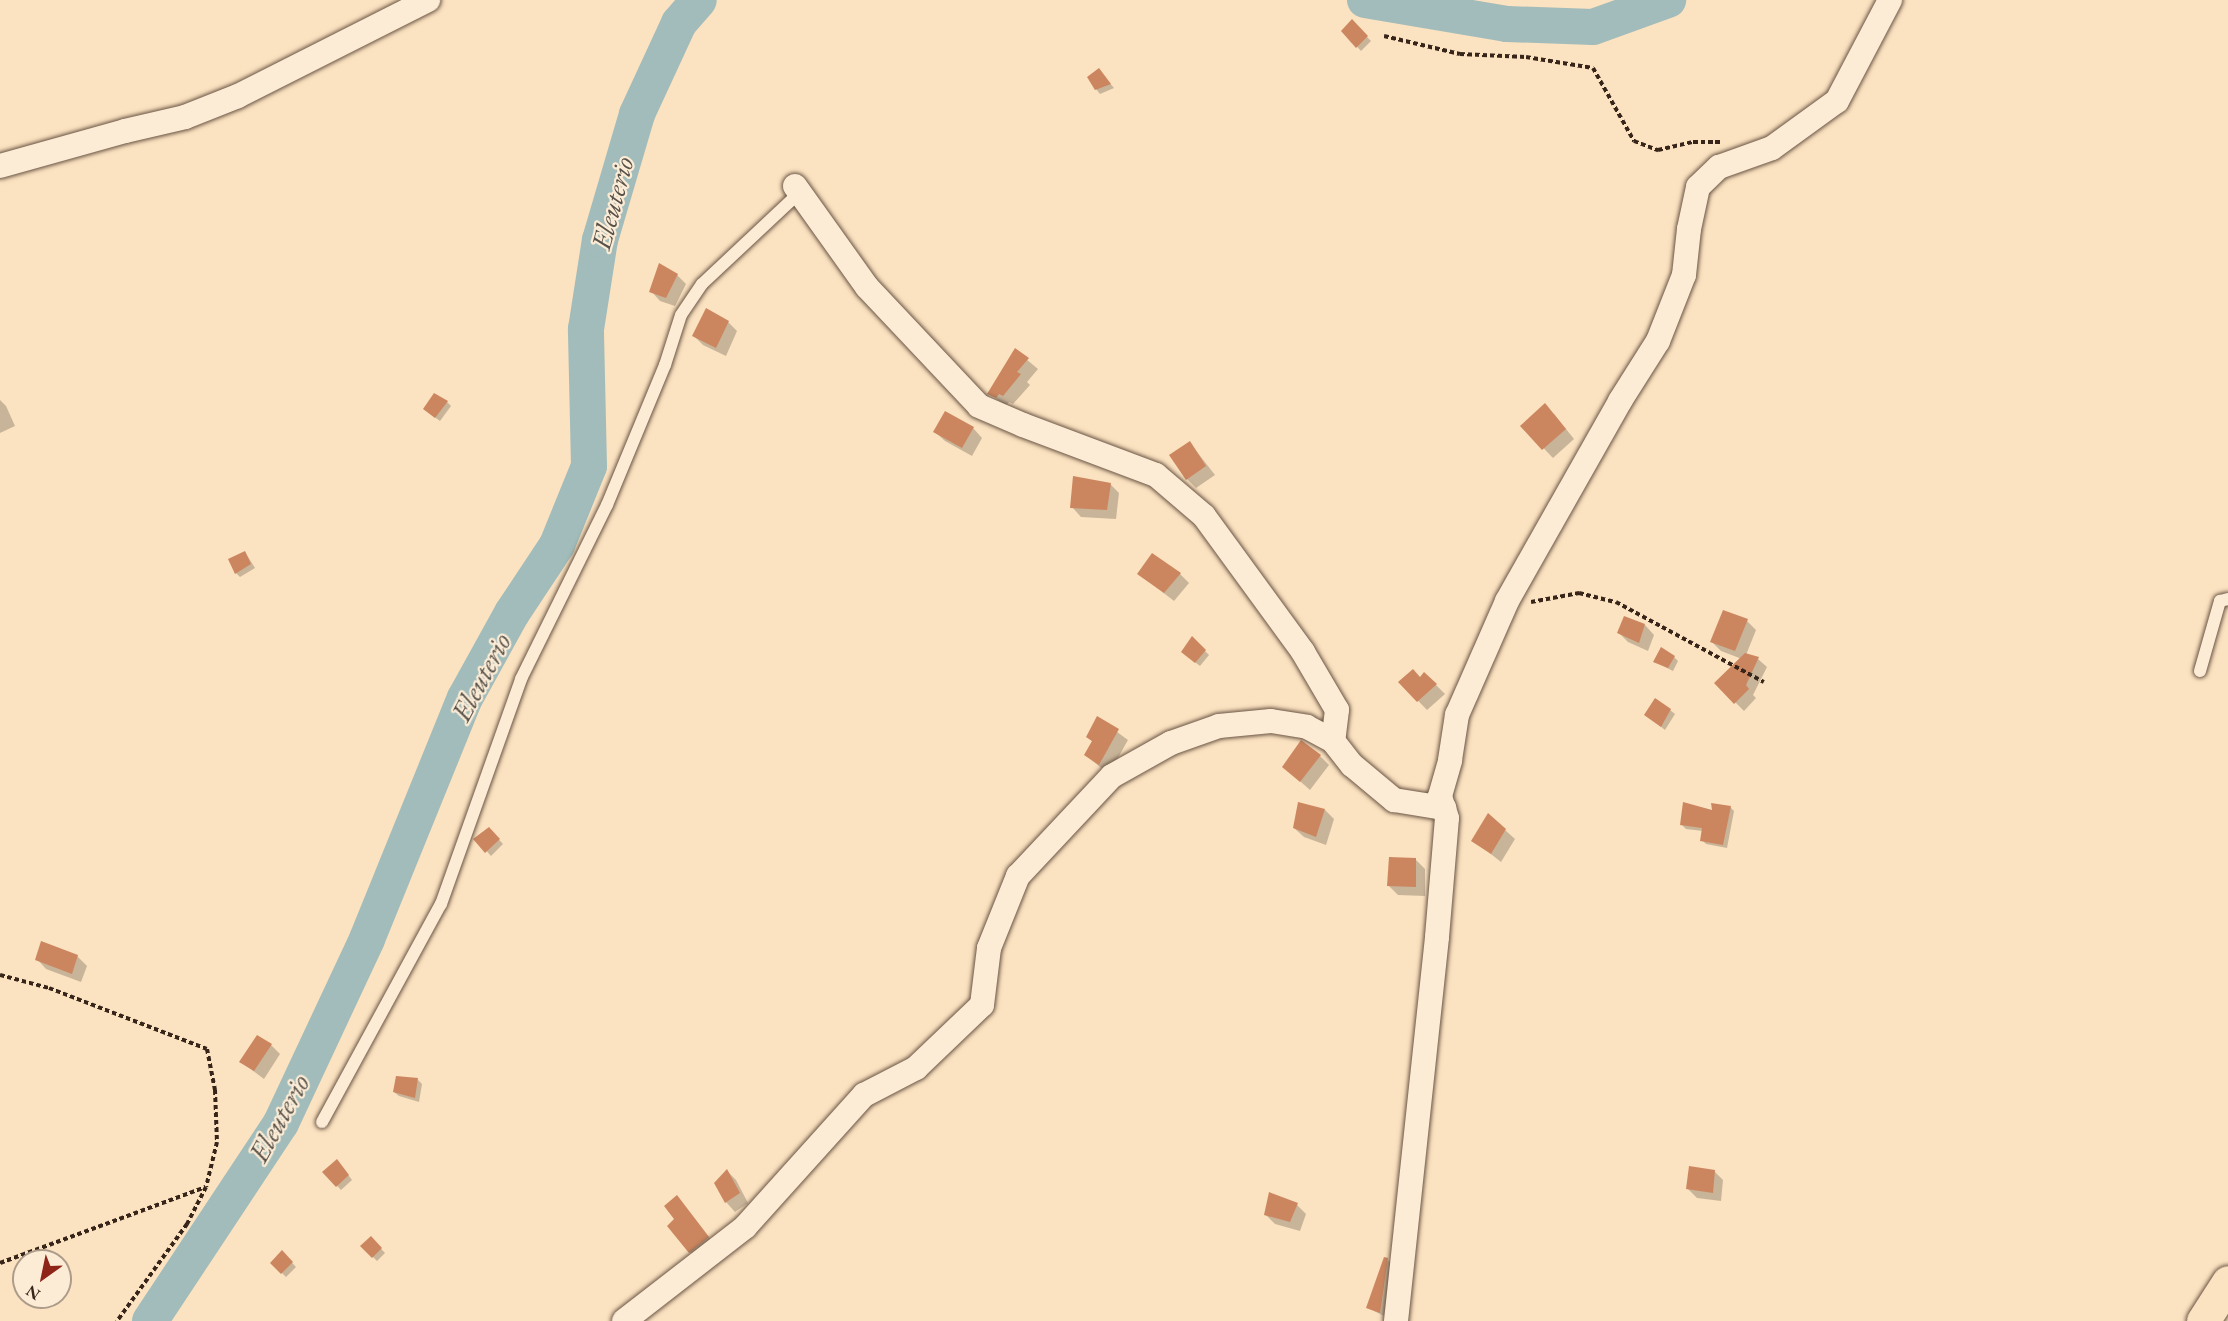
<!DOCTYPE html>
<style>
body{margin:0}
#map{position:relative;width:2228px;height:1321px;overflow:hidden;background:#fbe2c0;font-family:"EB Garamond",serif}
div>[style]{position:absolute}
.shadow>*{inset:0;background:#0003}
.river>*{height:36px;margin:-18px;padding:0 18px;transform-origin:18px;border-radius:18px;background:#a1bcba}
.building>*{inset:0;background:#cc865f}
.path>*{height:4px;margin-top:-2px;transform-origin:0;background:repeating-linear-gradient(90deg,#38251a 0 4.5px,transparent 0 7.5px)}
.roads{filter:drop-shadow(0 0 2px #695444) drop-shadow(0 0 2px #695444)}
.service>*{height:12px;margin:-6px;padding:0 6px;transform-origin:6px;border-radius:6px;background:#fcecd6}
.minor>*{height:24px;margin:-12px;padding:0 12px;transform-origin:12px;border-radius:12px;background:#fcecd6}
.primary>*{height:33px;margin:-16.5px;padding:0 16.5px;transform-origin:16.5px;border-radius:16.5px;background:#fbe2c0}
span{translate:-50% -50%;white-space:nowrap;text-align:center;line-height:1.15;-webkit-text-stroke:4.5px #fcecd6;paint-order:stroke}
.water-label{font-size:28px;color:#58524a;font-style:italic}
.north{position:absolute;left:12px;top:1249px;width:60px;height:60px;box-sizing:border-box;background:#fcecd6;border:2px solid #ae9c8b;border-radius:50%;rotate:213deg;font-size:16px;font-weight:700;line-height:24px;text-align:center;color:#38251a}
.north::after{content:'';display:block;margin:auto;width:21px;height:27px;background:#8f2418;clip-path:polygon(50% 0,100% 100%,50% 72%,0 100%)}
</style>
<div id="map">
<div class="shadow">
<div style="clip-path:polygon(1352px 22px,1371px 41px,1361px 51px,1343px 31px)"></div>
<div style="clip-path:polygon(1103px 75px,1114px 88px,1100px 94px,1096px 89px)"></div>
<div style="clip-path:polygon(677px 275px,686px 284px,675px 306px,660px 301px,651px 291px)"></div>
<div style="clip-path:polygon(728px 322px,737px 331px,726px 356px,703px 345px,694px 336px)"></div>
<div style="clip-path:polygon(1015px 350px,1038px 369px,1027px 382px,1030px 385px,1013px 404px,1009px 402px,1006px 406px,989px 393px)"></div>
<div style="clip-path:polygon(0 400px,6px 406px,15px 426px,0 433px)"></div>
<div style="clip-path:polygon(447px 402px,451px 406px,440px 421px,429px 413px)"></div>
<div style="clip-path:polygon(1554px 414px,1574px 439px,1553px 458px,1522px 426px)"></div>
<div style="clip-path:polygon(973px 428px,982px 438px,972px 456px,945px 441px,935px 432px)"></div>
<div style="clip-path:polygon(1190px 443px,1215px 475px,1196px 488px,1187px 479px)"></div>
<div style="clip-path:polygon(1110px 484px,1119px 493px,1116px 519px,1081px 517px,1072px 507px)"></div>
<div style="clip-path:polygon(245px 552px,255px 568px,240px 577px,236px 573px)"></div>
<div style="clip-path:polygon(1139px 574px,1180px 574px,1189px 583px,1174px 601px)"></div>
<div style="clip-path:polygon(1747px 621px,1756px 630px,1746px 655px,1758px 659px,1767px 667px,1753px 695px,1756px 698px,1744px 711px,1716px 683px,1742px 659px,1721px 651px,1712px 642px)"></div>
<div style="clip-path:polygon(1645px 625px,1654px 635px,1648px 651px,1628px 642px,1619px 633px)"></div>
<div style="clip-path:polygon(1192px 638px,1209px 655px,1200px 666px,1187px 656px)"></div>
<div style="clip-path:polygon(1674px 657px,1678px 661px,1673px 671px,1655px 662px)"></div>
<div style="clip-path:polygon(1425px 674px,1445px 694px,1427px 710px,1400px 682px,1421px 679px)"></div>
<div style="clip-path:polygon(1670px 710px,1675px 714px,1665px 730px,1646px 715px)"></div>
<div style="clip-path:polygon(1098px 718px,1128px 740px,1109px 774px,1085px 755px,1093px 742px,1087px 737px)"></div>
<div style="clip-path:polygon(1320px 756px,1329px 765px,1310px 790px,1284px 767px)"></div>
<div style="clip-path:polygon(1730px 807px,1734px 811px,1727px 848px,1706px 844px,1702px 840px,1703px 831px,1686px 829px,1681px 824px)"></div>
<div style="clip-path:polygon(1325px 810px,1334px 819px,1326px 845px,1304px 837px,1294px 828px)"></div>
<div style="clip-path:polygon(1505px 830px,1515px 839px,1501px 862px,1473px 840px)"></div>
<div style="clip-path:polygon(493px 833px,503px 844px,491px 856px,476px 839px)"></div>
<div style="clip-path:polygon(1416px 860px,1425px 869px,1425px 896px,1398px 895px,1389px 886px)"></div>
<div style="clip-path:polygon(77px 956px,87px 966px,81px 982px,46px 969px,37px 959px)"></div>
<div style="clip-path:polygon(271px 1045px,280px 1054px,264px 1079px,241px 1062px)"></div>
<div style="clip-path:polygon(418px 1080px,422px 1084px,419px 1102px,399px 1096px,394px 1092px)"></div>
<div style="clip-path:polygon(341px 1165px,352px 1180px,341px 1190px,324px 1172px)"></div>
<div style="clip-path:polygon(727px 1171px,736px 1180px,748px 1203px,735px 1212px,726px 1202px)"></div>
<div style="clip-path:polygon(1714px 1171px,1723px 1180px,1721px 1201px,1697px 1198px,1687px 1188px)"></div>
<div style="clip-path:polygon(677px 1197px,717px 1247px,699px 1261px,690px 1252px,676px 1220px)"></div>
<div style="clip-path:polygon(1297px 1205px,1306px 1214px,1300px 1231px,1275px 1224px,1266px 1215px)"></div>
<div style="clip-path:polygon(371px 1238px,385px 1253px,377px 1261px,362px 1246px)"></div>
<div style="clip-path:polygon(282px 1252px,296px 1267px,286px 1277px,272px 1263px)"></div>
<div style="clip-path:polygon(1388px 1260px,1392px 1264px,1384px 1316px,1368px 1308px)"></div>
</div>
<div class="river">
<div style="left:1365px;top:0;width:144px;rotate:9.6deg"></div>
<div style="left:1507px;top:24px;width:86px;rotate:2deg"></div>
<div style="left:1593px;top:27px;width:80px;rotate:-19.8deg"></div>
<div style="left:150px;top:1321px;width:237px;rotate:-56.5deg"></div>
<div style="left:281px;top:1123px;width:203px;rotate:-64.9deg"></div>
<div style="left:367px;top:939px;width:260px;rotate:-67.9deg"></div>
<div style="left:465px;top:698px;width:97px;rotate:-61.1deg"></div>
<div style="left:512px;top:613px;width:82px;rotate:-56.5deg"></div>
<div style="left:557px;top:545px;width:85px;rotate:-67.9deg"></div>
<div style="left:589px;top:466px;width:137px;rotate:-91.3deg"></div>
<div style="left:586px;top:329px;width:90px;rotate:-81.1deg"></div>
<div style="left:600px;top:240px;width:131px;rotate:-73.6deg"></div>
<div style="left:637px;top:114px;width:100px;rotate:-65.2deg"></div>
<div style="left:679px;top:23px;width:30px;rotate:-49deg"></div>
</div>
<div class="building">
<div style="clip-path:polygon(1352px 19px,1368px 36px,1356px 48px,1341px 31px)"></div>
<div style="clip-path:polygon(1099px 68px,1111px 84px,1095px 90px,1087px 77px)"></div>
<div style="clip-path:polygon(659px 263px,678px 274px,666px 298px,649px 292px)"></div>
<div style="clip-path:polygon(706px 308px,729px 321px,716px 348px,692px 336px)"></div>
<div style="clip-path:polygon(1015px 348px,1029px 358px,1017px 372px,1021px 374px,1003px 396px,999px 394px,996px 398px,987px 394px)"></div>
<div style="clip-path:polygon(434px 393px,448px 401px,435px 418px,423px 409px)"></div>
<div style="clip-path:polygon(1545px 403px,1566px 429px,1542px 450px,1520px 426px)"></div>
<div style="clip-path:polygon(945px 411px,974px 427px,962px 448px,933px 432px)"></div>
<div style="clip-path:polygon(1190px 441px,1206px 466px,1186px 480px,1169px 455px)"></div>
<div style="clip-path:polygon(1073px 476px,1111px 483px,1107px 510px,1070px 508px)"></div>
<div style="clip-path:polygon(245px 551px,251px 564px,235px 574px,228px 559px)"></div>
<div style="clip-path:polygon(1152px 553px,1181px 573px,1164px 593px,1137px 574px)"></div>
<div style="clip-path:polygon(1723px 610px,1748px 619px,1735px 651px,1710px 642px)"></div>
<div style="clip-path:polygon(1624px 616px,1645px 624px,1639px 643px,1617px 633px)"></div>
<div style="clip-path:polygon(1192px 636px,1206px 650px,1195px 663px,1181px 652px)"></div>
<div style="clip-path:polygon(1661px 647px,1675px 656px,1668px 668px,1653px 662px)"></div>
<div style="clip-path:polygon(1745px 653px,1759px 657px,1746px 685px,1749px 689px,1734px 704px,1714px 683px)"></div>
<div style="clip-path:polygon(1413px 669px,1420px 677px,1424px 672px,1437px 684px,1417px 702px,1398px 682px)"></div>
<div style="clip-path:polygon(1655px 698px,1671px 709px,1661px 727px,1644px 715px)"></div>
<div style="clip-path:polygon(1097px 716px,1119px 729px,1099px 765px,1084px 755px,1092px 741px,1086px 737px)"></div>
<div style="clip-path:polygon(1301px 740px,1321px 755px,1300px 782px,1282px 767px)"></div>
<div style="clip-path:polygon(1298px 802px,1325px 809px,1316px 837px,1293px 828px)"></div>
<div style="clip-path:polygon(1683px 802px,1712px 810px,1711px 803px,1731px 806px,1723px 845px,1700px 841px,1702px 828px,1680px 825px)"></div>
<div style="clip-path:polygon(1488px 813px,1506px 829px,1491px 854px,1471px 841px)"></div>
<div style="clip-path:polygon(489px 827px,500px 839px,485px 853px,473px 839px)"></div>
<div style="clip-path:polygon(1389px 857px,1416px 858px,1416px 887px,1387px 886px)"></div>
<div style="clip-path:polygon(41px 941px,78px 955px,72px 974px,35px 960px)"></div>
<div style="clip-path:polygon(257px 1035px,272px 1044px,254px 1071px,239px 1062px)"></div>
<div style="clip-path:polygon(396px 1076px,418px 1078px,415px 1098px,393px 1092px)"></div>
<div style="clip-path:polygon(337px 1159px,349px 1175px,336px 1187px,322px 1172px)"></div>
<div style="clip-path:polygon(1689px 1166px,1715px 1170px,1713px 1193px,1686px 1189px)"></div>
<div style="clip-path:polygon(727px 1169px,740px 1193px,725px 1203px,714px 1183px)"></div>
<div style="clip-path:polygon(1269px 1192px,1298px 1203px,1290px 1222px,1264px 1215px)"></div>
<div style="clip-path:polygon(677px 1195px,709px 1237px,689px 1253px,667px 1226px,674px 1219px,664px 1206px)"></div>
<div style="clip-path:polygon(371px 1236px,382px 1248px,372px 1258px,360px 1246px)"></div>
<div style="clip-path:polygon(282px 1250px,293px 1262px,281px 1274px,270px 1263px)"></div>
<div style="clip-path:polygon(1384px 1257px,1388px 1258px,1380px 1313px,1366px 1308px)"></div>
</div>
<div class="path">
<div style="left:1384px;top:36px;width:78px;rotate:13.3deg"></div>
<div style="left:1460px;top:54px;width:66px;rotate:2.6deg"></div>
<div style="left:1526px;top:57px;width:68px;rotate:9.3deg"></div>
<div style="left:1593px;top:68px;width:84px;rotate:60.7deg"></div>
<div style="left:1634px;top:141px;width:26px;rotate:21deg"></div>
<div style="left:1658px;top:150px;width:36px;rotate:-13deg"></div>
<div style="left:1693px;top:142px;width:28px"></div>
<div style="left:1531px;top:602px;width:49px;rotate:-10.6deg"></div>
<div style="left:1579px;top:593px;width:38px;rotate:14deg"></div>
<div style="left:1616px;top:602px;width:168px;rotate:28.4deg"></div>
<div style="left:0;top:975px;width:51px;rotate:14.9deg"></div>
<div style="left:49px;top:988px;width:169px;rotate:21.1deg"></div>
<div style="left:207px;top:1049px;width:42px;rotate:79deg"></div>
<div style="left:215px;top:1090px;width:52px;rotate:87.8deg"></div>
<div style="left:217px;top:1142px;width:46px;rotate:103.7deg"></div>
<div style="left:206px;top:1187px;width:42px;rotate:117.2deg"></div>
<div style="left:187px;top:1224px;width:120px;rotate:125.8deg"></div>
<div style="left:0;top:1263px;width:219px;rotate:-20.3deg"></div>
</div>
<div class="roads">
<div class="service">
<div style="left:2200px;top:671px;width:73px;rotate:-74.1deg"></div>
<div style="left:2220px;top:601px;width:8px;rotate:-14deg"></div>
<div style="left:322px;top:1122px;width:248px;rotate:-61.4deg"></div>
<div style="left:441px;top:904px;width:239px;rotate:-70.4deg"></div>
<div style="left:521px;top:679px;width:194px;rotate:-63.7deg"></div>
<div style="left:607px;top:505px;width:152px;rotate:-67.5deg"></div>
<div style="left:665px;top:365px;width:52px;rotate:-72.3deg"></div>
<div style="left:681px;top:315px;width:37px;rotate:-56deg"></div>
<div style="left:702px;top:284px;width:134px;rotate:-43.2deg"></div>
</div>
<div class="minor">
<div style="left:0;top:166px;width:130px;rotate:-15.6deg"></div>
<div style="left:125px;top:131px;width:62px;rotate:-13.1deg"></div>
<div style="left:185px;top:117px;width:57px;rotate:-21.6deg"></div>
<div style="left:238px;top:96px;width:213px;rotate:-26.8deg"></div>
<div style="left:795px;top:186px;width:124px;rotate:54.5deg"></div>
<div style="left:867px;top:287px;width:163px;rotate:46.7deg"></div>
<div style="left:979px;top:406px;width:48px;rotate:23.4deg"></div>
<div style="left:1023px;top:425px;width:142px;rotate:20.6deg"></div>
<div style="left:1156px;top:475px;width:63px;rotate:40.5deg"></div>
<div style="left:1204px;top:516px;width:168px;rotate:53.9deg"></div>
<div style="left:1303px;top:652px;width:67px;rotate:59.6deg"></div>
<div style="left:1337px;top:710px;width:31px;rotate:97deg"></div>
<div style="left:624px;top:1321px;width:153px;rotate:-37.8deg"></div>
<div style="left:745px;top:1227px;width:178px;rotate:-48deg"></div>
<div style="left:864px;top:1095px;width:59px;rotate:-27.4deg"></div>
<div style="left:916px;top:1068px;width:91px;rotate:-43.7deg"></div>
<div style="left:982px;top:1005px;width:57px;rotate:-83deg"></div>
<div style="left:989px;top:948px;width:78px;rotate:-68.1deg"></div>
<div style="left:1018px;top:876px;width:137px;rotate:-46.8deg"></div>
<div style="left:1112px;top:776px;width:68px;rotate:-29.2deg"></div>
<div style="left:1171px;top:743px;width:51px;rotate:-19.5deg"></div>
<div style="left:1219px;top:726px;width:52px;rotate:-5.5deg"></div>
<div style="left:1271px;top:721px;width:36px;rotate:9deg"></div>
<div style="left:1307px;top:727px;width:30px;rotate:28deg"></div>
<div style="left:1333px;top:741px;width:31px;rotate:52deg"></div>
<div style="left:1352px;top:765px;width:55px;rotate:39.8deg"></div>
<div style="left:1394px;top:800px;width:51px;rotate:9.1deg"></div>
<div style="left:1396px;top:1321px;width:386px;rotate:-83.9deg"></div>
<div style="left:1437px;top:937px;width:119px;rotate:-85.2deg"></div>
<div style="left:1447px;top:818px;width:23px;rotate:-108deg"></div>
<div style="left:1440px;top:796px;width:37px;rotate:-74deg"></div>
<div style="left:1450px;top:760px;width:46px;rotate:-81.2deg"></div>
<div style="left:1457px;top:715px;width:124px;rotate:-66.3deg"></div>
<div style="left:1507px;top:601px;width:230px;rotate:-60.5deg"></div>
<div style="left:1620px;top:401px;width:71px;rotate:-57.7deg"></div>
<div style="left:1658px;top:341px;width:71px;rotate:-68.5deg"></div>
<div style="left:1684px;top:275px;width:46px;rotate:-83.8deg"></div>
<div style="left:1689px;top:229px;width:43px;rotate:-77.9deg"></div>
<div style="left:1698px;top:187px;width:29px;rotate:-44deg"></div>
<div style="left:1719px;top:167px;width:56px;rotate:-19.7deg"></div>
<div style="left:1772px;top:148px;width:80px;rotate:-35.9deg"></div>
<div style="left:1837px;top:101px;width:114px;rotate:-62.3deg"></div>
</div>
<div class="primary">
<div style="left:2203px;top:1321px;width:46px;rotate:-57.3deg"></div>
</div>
</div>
<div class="water-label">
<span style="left:612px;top:203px;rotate:-75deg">Eleuterio</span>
<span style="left:481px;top:677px;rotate:-62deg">Eleuterio</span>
<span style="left:279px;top:1118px;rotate:-61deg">Eleuterio</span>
</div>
<div class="north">N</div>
</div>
